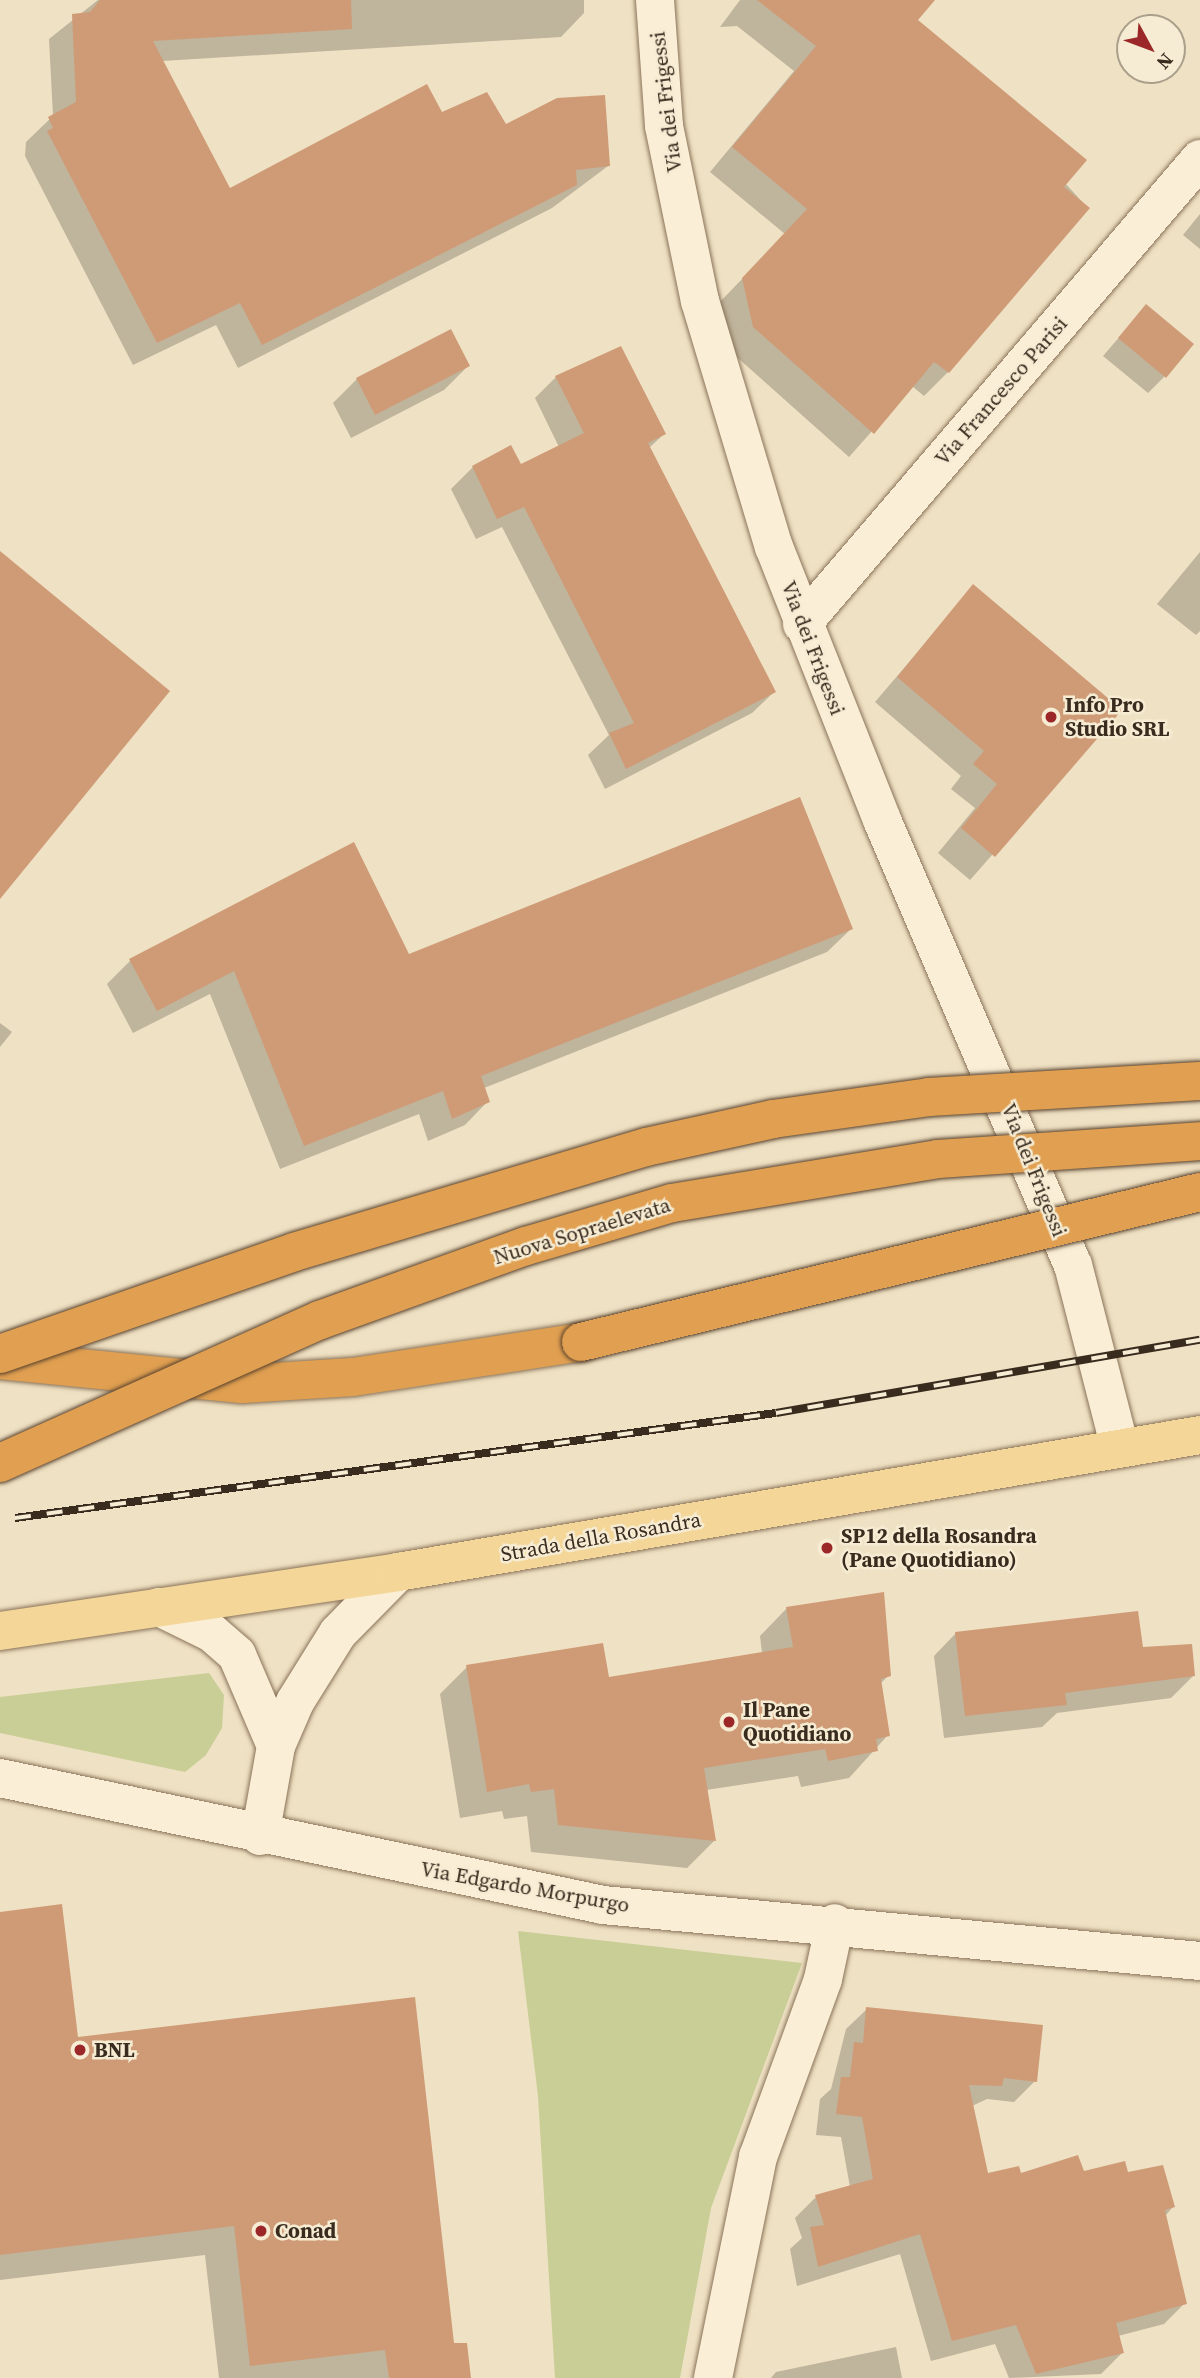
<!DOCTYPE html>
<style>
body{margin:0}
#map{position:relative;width:1200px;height:2378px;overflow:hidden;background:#efe1c3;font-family:"Source Serif 4",serif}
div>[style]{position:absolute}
.green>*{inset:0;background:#c8ce96}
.shadow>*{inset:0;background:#0003}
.building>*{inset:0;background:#cf9b77}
.roads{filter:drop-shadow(0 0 2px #8a7359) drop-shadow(0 0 2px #8a7359)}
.minor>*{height:38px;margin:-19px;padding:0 19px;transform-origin:19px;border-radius:19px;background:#faefd6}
.major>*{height:38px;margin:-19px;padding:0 19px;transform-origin:19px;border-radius:19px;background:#f4d699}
.highway>*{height:38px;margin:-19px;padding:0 19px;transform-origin:19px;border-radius:19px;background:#e1a051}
.rail>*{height:8px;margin-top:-4px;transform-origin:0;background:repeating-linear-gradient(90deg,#f6ecd3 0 16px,#392b1e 0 32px);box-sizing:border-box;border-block:2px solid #392b1e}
.bridges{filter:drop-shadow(0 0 2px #58412d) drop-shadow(0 0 2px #58412d)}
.highway-bridge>*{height:38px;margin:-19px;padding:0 19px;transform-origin:19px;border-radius:19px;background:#e1a051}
.dots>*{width:19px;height:19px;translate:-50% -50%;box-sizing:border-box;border:4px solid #f6ecd3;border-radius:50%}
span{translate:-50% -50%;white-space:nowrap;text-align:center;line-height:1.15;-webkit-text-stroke:5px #f6ecd3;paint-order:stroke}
.street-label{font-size:21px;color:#392b1e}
.poi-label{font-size:21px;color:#392b1e;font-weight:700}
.left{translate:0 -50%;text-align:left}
.north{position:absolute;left:1116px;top:14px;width:70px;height:70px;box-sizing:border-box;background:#f6ecd3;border:2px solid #aa9f8b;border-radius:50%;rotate:131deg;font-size:19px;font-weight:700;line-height:28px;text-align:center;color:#392b1e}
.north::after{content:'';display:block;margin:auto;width:24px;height:32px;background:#9b2729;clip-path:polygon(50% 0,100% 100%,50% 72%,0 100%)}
</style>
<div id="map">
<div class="green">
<div style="clip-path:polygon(209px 1673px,224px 1695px,222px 1728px,206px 1755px,185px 1772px,0 1733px,0 1697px)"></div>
<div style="clip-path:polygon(518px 1931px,802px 1963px,711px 2208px,680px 2378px,555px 2378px,538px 2096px)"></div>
</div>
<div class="shadow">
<div style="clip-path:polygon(98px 0,584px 0,584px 13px,561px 37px,162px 61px,229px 190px,441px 114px,505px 126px,608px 166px,552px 208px,238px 368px,216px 325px,133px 365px,25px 156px,26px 142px,53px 116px,49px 39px)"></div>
<div style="clip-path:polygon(740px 0,932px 0,915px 21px,1088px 208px,948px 372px,924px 396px,912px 386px,849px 457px,730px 351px,719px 303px,785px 234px,710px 172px,794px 71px,737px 26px,720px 27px)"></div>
<div style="clip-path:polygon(1200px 214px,1200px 249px,1183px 235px)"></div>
<div style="clip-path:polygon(1146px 306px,1164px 377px,1148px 393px,1103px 356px)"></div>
<div style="clip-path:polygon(468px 366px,444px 390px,351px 438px,333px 403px,357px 379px)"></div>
<div style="clip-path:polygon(556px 377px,664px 434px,649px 448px,774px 692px,752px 713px,605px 789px,588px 755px,609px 735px,502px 527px,476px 539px,451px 489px,473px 467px,511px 448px,520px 466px,559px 447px,535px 398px)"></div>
<div style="clip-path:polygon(1200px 552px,1200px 631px,1196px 635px,1157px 604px)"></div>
<div style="clip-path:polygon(974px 586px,1119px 711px,970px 880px,938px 853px,975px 808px,951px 789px,961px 776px,875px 702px)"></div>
<div style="clip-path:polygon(851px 929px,827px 952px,484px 1088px,488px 1101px,465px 1125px,428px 1141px,419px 1114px,280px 1169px,210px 994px,133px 1033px,107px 984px,130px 961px,408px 956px)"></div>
<div style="clip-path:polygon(0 1023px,12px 1032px,0 1047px)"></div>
<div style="clip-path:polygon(787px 1608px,889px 1675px,880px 1684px,888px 1735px,849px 1778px,801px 1787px,798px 1776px,706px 1790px,714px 1841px,687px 1868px,531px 1852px,527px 1816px,504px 1819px,502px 1811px,460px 1818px,440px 1694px,467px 1667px,608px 1679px,762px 1653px,760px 1636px)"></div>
<div style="clip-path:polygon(956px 1633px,1141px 1649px,1193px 1676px,1171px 1698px,1057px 1713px,1042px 1727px,944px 1738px,934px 1656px)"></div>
<div style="clip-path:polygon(0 1914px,77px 2039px,453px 2345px,469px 2378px,219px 2378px,205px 2255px,0 2280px)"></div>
<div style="clip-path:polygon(867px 2009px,1035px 2081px,1014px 2102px,987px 2099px,972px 2106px,987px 2176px,1127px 2174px,1173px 2207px,1165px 2216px,1185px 2303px,1164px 2324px,1118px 2336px,1122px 2353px,1101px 2374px,1009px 2378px,995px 2344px,931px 2361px,900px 2254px,797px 2286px,790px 2249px,802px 2238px,795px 2218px,816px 2197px,850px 2187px,841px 2137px,816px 2135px,820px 2099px,831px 2089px,846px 2029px)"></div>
<div style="clip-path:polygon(896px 2347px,902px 2378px,771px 2378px,776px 2372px)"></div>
</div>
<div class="building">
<div style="clip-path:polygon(100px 0,351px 0,352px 29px,153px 41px,230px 188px,427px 84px,442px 112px,487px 92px,506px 124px,557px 98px,605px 95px,610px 166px,576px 170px,577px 185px,262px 345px,240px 303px,157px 343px,47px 131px,53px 128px,48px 117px,76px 102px,72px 14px,90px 12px)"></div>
<div style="clip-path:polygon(757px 0,935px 0,918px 20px,1087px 160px,1064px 187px,1090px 208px,949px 373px,934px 362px,874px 434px,753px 327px,742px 278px,807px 209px,732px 147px,816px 46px)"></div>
<div style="clip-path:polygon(1146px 304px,1194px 344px,1166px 378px,1118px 338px)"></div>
<div style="clip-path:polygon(451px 329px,470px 366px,375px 415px,356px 378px)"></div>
<div style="clip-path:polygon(621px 346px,666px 434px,648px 443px,776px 692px,626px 769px,609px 733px,634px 723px,524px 507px,497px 519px,472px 466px,511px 445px,521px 464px,584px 433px,555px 376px)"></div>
<div style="clip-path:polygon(0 551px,170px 691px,0 899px)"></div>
<div style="clip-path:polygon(973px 584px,1122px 710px,995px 857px,961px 828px,997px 784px,973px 764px,984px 751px,897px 677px)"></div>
<div style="clip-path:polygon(800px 797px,853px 929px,481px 1076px,490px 1102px,452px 1119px,443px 1091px,304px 1146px,234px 971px,157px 1011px,129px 959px,354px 842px,409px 954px)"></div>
<div style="clip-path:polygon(884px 1592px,891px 1676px,881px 1679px,890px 1736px,876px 1739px,878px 1751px,828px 1761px,825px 1749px,704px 1768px,716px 1841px,558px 1825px,554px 1789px,531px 1792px,529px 1784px,487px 1792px,466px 1665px,603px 1643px,609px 1677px,793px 1647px,786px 1607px)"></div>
<div style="clip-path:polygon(1138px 1611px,1143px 1647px,1192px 1644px,1195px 1676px,1065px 1693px,1067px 1705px,965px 1716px,955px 1632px)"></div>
<div style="clip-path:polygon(62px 1904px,78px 2037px,415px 1997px,454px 2343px,467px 2343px,471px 2378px,389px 2378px,385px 2350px,250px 2366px,234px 2226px,0 2255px,0 1912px)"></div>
<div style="clip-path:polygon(866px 2007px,1043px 2025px,1037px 2082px,1004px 2078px,1002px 2086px,969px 2085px,988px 2173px,1019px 2166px,1021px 2173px,1078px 2155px,1084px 2171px,1125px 2161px,1128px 2172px,1163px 2165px,1175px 2207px,1165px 2210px,1187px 2304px,1116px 2323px,1124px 2353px,1036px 2374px,1016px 2325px,952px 2341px,920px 2234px,818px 2267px,810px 2227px,824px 2225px,815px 2195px,873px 2179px,862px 2117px,836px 2114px,841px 2077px,850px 2077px,854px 2042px,863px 2043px)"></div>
</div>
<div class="roads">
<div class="minor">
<div style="left:655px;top:0;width:126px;rotate:85.9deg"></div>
<div style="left:664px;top:126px;width:179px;rotate:78.4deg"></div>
<div style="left:700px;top:301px;width:257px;rotate:73.3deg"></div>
<div style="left:774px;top:547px;width:294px;rotate:68.4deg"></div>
<div style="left:882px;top:820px;width:484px;rotate:66.8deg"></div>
<div style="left:1073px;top:1265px;width:189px;rotate:75.6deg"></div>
<div style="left:802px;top:624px;width:612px;rotate:-49.44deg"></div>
<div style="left:159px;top:1607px;width:59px;rotate:26.1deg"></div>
<div style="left:212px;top:1633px;width:33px;rotate:41deg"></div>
<div style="left:237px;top:1655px;width:99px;rotate:66.8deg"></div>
<div style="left:0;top:1778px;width:616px;rotate:11.89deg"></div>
<div style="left:603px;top:1905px;width:600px;rotate:5.36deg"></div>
<div style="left:260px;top:1836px;width:91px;rotate:-79.9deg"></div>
<div style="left:276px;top:1746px;width:48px;rotate:-66.6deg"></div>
<div style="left:295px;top:1702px;width:81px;rotate:-58.1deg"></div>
<div style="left:338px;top:1633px;width:86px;rotate:-45.5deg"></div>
<div style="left:713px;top:2378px;width:226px;rotate:-78.5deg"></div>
<div style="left:758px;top:2157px;width:189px;rotate:-69.9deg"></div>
<div style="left:823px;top:1979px;width:57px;rotate:-77.9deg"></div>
</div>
<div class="major">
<div style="left:0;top:1631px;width:402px;rotate:-8.4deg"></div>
<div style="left:398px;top:1572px;width:814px;rotate:-9.69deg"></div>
</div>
<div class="highway">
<div style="left:0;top:1360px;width:243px;rotate:5.7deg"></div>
<div style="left:242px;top:1384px;width:111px;rotate:-3.6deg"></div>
<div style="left:353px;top:1377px;width:231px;rotate:-8.7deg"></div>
</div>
</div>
<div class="rail">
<div style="left:15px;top:1518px;width:768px;rotate:-7.86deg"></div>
<div style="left:776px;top:1413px;width:430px;rotate:-9.8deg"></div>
</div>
<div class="bridges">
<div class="highway-bridge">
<div style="left:581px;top:1342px;width:637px;rotate:-13.62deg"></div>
<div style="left:0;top:1354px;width:311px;rotate:-19.1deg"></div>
<div style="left:294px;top:1252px;width:367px;rotate:-16.6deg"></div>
<div style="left:646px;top:1147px;width:130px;rotate:-12.4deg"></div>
<div style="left:773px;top:1119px;width:158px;rotate:-8deg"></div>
<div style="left:929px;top:1097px;width:271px;rotate:-3.4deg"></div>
<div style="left:0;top:1463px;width:350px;rotate:-24.1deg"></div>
<div style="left:320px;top:1320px;width:219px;rotate:-19.8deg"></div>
<div style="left:526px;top:1246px;width:152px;rotate:-16.4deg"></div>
<div style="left:672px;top:1203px;width:270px;rotate:-9.4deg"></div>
<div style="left:938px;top:1159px;width:263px;rotate:-3.9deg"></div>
</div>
</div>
<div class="dots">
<div style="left:1051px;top:717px;background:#9b2729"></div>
<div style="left:827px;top:1548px;background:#9b2729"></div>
<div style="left:729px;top:1722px;background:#9b2729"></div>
<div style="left:80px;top:2050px;background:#9b2729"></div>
<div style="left:261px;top:2231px;background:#9b2729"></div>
</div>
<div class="street-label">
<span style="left:666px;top:102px;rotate:-97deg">Via dei Frigessi</span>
<span style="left:1001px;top:391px;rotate:-49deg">Via Francesco Parisi</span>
<span style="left:813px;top:648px;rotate:69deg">Via dei Frigessi</span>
<span style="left:1034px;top:1170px;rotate:68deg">Via dei Frigessi</span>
<span style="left:582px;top:1231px;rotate:-17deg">Nuova Sopraelevata</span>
<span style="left:601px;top:1537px;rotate:-10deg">Strada della Rosandra</span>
<span style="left:525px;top:1887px;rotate:10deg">Via Edgardo Morpurgo</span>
</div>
<div class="poi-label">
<span class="left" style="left:1065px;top:717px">Info Pro<br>Studio SRL</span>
<span class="left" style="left:841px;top:1548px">SP12 della Rosandra<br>(Pane Quotidiano)</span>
<span class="left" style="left:743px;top:1722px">Il Pane<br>Quotidiano</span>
<span class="left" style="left:94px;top:2050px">BNL</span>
<span class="left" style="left:275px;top:2231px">Conad</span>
</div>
<div class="north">N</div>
</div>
